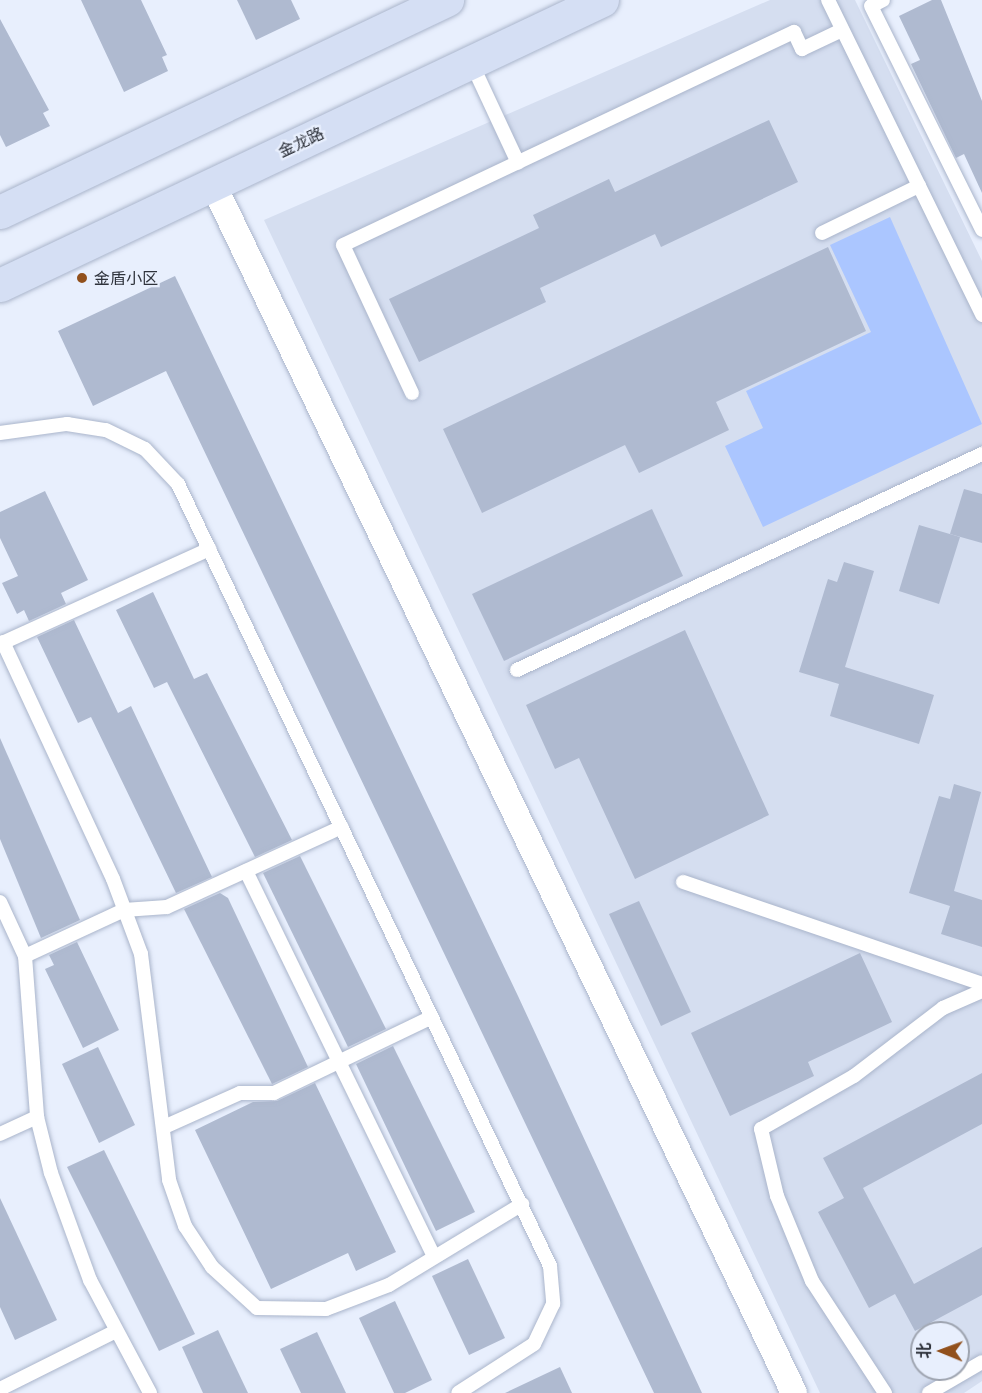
<!DOCTYPE html>
<meta charset="utf-8">
<style>
body{margin:0}
#map{position:relative;width:982px;height:1393px;overflow:hidden;background:#e8effd;font-family:Inter,"Noto Sans SC",sans-serif}
div>[style]{position:absolute}
.built>*{inset:0;background:#d5def0}
.green>*{inset:0;background:#abc6ff}
.building>*{inset:0;background:#afbad0}
.roads{filter:drop-shadow(0 0 2px #aab5cb) drop-shadow(0 0 2px #aab5cb)}
.service>*{height:14px;margin:-7px;padding:0 7px;transform-origin:7px;border-radius:7px;background:#fff}
.minor>*{height:26px;margin:-13px;padding:0 13px;transform-origin:13px;border-radius:13px;background:#fff}
.secondary>*{height:33px;margin:-16.5px;padding:0 16.5px;transform-origin:16.5px;border-radius:16.5px;background:#d5dff4}
.dots>*{width:16px;height:16px;translate:-50% -50%;box-sizing:border-box;border:3px solid #e8effd;border-radius:50%}
span{translate:-50% -50%;white-space:nowrap;text-align:center;line-height:1.15;-webkit-text-stroke:4.5px #e8effd;paint-order:stroke}
.street-label{font-size:16px;color:#2f333c}
.poi-label{font-size:16px;color:#2f333c}
.left{translate:0 -50%;text-align:left}
.north{position:absolute;left:910px;top:1321px;width:60px;height:60px;box-sizing:border-box;background:#e8effd;border:2px solid #9ea4b0;border-radius:50%;rotate:271deg;font-size:16px;font-weight:700;line-height:24px;text-align:center;color:#2f333c}
.north::after{content:'';display:block;margin:auto;width:21px;height:27px;background:#91501c;clip-path:polygon(50% 0,100% 100%,50% 72%,0 100%)}
</style>
<div id="map">
<div class="built">
<div style="clip-path:polygon(evenodd,770px 0,855px 0,982px 261px,982px 1381px,964px 1393px,820px 1393px,264px 220px,770px 0,922px 1333px,958px 1333px,958px 1369px,922px 1369px,922px 1333px)"></div>
</div>
<div class="green">
<div style="clip-path:polygon(890px 217px,982px 424px,763px 527px,725px 446px,763px 428px,746px 391px,871px 332px,830px 245px)"></div>
</div>
<div class="building">
<div style="clip-path:polygon(81px 0,141px 0,167px 55px,162px 57px,168px 71px,124px 92px)"></div>
<div style="clip-path:polygon(237px 0,291px 0,300px 19px,256px 40px)"></div>
<div style="clip-path:polygon(932px 0,941px 0,982px 101px,982px 193px,964px 154px,956px 158px,911px 64px,920px 60px,899px 16px)"></div>
<div style="clip-path:polygon(0 19px,49px 110px,43px 113px,50px 126px,6px 147px,0 135px)"></div>
<div style="clip-path:polygon(769px 120px,798px 182px,661px 247px,655px 234px,540px 288px,546px 302px,419px 362px,389px 299px,539px 228px,533px 215px,609px 179px,615px 192px)"></div>
<div style="clip-path:polygon(828px 247px,866px 331px,716px 402px,729px 430px,639px 473px,625px 445px,482px 513px,443px 429px)"></div>
<div style="clip-path:polygon(175px 276px,518px 996px,702px 1393px,654px 1393px,166px 371px,93px 406px,58px 331px)"></div>
<div style="clip-path:polygon(964px 489px,982px 494px,982px 543px,950px 534px)"></div>
<div style="clip-path:polygon(45px 491px,88px 580px,61px 593px,66px 604px,29px 621px,24px 610px,17px 614px,2px 583px,18px 576px,0 538px,0 512px)"></div>
<div style="clip-path:polygon(652px 509px,683px 576px,504px 661px,472px 594px)"></div>
<div style="clip-path:polygon(919px 525px,960px 537px,939px 604px,899px 591px)"></div>
<div style="clip-path:polygon(844px 562px,874px 571px,845px 667px,934px 695px,919px 744px,830px 716px,839px 684px,799px 672px,828px 579px,837px 582px)"></div>
<div style="clip-path:polygon(153px 592px,194px 679px,207px 673px,292px 840px,255px 857px,167px 682px,154px 688px,116px 610px)"></div>
<div style="clip-path:polygon(74px 620px,118px 713px,131px 706px,212px 877px,176px 893px,91px 717px,78px 723px,37px 637px)"></div>
<div style="clip-path:polygon(685px 630px,769px 815px,635px 879px,579px 758px,555px 769px,526px 705px)"></div>
<div style="clip-path:polygon(0 738px,80px 920px,41px 938px,0 839px)"></div>
<div style="clip-path:polygon(954px 784px,981px 792px,954px 891px,982px 900px,982px 947px,941px 934px,950px 906px,909px 893px,939px 796px,950px 799px)"></div>
<div style="clip-path:polygon(300px 856px,386px 1029px,348px 1047px,263px 873px)"></div>
<div style="clip-path:polygon(220px 893px,228px 898px,308px 1067px,272px 1084px,184px 909px)"></div>
<div style="clip-path:polygon(639px 901px,691px 1012px,661px 1026px,609px 914px)"></div>
<div style="clip-path:polygon(77px 942px,119px 1030px,83px 1048px,45px 969px,54px 965px,49px 955px)"></div>
<div style="clip-path:polygon(860px 953px,892px 1022px,808px 1062px,814px 1076px,730px 1116px,691px 1033px)"></div>
<div style="clip-path:polygon(393px 1046px,475px 1212px,436px 1231px,356px 1064px)"></div>
<div style="clip-path:polygon(98px 1047px,135px 1125px,99px 1143px,62px 1064px)"></div>
<div style="clip-path:polygon(982px 1073px,982px 1124px,863px 1188px,914px 1284px,982px 1247px,982px 1295px,915px 1331px,895px 1294px,869px 1308px,818px 1212px,844px 1198px,823px 1158px)"></div>
<div style="clip-path:polygon(315px 1083px,396px 1252px,356px 1271px,348px 1253px,271px 1289px,195px 1130px,253px 1102px,277px 1101px)"></div>
<div style="clip-path:polygon(104px 1150px,195px 1334px,159px 1351px,67px 1167px)"></div>
<div style="clip-path:polygon(0 1198px,57px 1320px,15px 1340px,0 1307px)"></div>
<div style="clip-path:polygon(468px 1259px,505px 1338px,469px 1355px,432px 1276px)"></div>
<div style="clip-path:polygon(395px 1301px,432px 1380px,405px 1393px,394px 1393px,359px 1318px)"></div>
<div style="clip-path:polygon(218px 1330px,248px 1393px,203px 1393px,182px 1347px)"></div>
<div style="clip-path:polygon(317px 1332px,346px 1393px,301px 1393px,280px 1349px)"></div>
<div style="clip-path:polygon(560px 1367px,572px 1393px,505px 1393px)"></div>
</div>
<div class="roads">
<div class="service">
<div style="left:828px;top:0;width:351px;rotate:63.9deg"></div>
<div style="left:883px;top:0;width:13px;rotate:153deg"></div>
<div style="left:871px;top:6px;width:250px;rotate:63.6deg"></div>
<div style="left:471px;top:62px;width:111px;rotate:65deg"></div>
<div style="left:822px;top:233px;width:108px;rotate:-25.9deg"></div>
<div style="left:412px;top:393px;width:163px;rotate:-115deg"></div>
<div style="left:343px;top:245px;width:499px;rotate:-25.3deg"></div>
<div style="left:794px;top:32px;width:19px;rotate:65deg"></div>
<div style="left:802px;top:49px;width:44px;rotate:-25.4deg"></div>
<div style="left:0;top:433px;width:68px;rotate:-7.7deg"></div>
<div style="left:67px;top:424px;width:39px;rotate:9deg"></div>
<div style="left:106px;top:430px;width:43px;rotate:26deg"></div>
<div style="left:145px;top:449px;width:48px;rotate:46.7deg"></div>
<div style="left:178px;top:484px;width:866px;rotate:64.56deg"></div>
<div style="left:550px;top:1266px;width:38px;rotate:85deg"></div>
<div style="left:553px;top:1304px;width:44px;rotate:115.4deg"></div>
<div style="left:534px;top:1344px;width:90px;rotate:147.2deg"></div>
<div style="left:3px;top:642px;width:261px;rotate:65.1deg"></div>
<div style="left:113px;top:879px;width:80px;rotate:69.5deg"></div>
<div style="left:141px;top:954px;width:228px;rotate:82.9deg"></div>
<div style="left:169px;top:1180px;width:49px;rotate:70.8deg"></div>
<div style="left:185px;top:1226px;width:49px;rotate:56.6deg"></div>
<div style="left:212px;top:1267px;width:61px;rotate:42.3deg"></div>
<div style="left:257px;top:1308px;width:69px;rotate:0.8deg"></div>
<div style="left:326px;top:1309px;width:67px;rotate:-20.9deg"></div>
<div style="left:389px;top:1285px;width:156px;rotate:-31.3deg"></div>
<div style="left:0;top:644px;width:230px;rotate:-24.4deg"></div>
<div style="left:517px;top:670px;width:513px;rotate:-24.92deg"></div>
<div style="left:246px;top:871px;width:428px;rotate:64deg"></div>
<div style="left:683px;top:882px;width:316px;rotate:18.8deg"></div>
<div style="left:0;top:902px;width:60px;rotate:65.2deg"></div>
<div style="left:25px;top:956px;width:161px;rotate:85.7deg"></div>
<div style="left:37px;top:1117px;width:58px;rotate:76deg"></div>
<div style="left:51px;top:1173px;width:114px;rotate:70deg"></div>
<div style="left:90px;top:1280px;width:128px;rotate:62deg"></div>
<div style="left:25px;top:956px;width:109px;rotate:-24.9deg"></div>
<div style="left:124px;top:910px;width:43px;rotate:-4deg"></div>
<div style="left:167px;top:907px;width:192px;rotate:-24.6deg"></div>
<div style="left:164px;top:1127px;width:83px;rotate:-24.1deg"></div>
<div style="left:240px;top:1093px;width:34px"></div>
<div style="left:274px;top:1093px;width:175px;rotate:-25.7deg"></div>
<div style="left:0;top:1134px;width:41px;rotate:-24.7deg"></div>
<div style="left:0;top:1389px;width:127px;rotate:-26.6deg"></div>
<div style="left:885px;top:1393px;width:134px;rotate:-123.1deg"></div>
<div style="left:812px;top:1281px;width:92px;rotate:-112.4deg"></div>
<div style="left:777px;top:1196px;width:69px;rotate:-103.4deg"></div>
<div style="left:761px;top:1129px;width:107px;rotate:-29.7deg"></div>
<div style="left:854px;top:1076px;width:112px;rotate:-37.4deg"></div>
<div style="left:943px;top:1008px;width:43px;rotate:-23.6deg"></div>
<div style="left:929px;top:1393px;width:61px;rotate:-30.3deg"></div>
</div>
<div class="minor">
<div style="left:213px;top:184px;width:1341px;rotate:64.33deg"></div>
</div>
<div class="secondary">
<div style="left:0;top:212px;width:495px;rotate:-25.4deg"></div>
<div style="left:0;top:285px;width:666px;rotate:-25.33deg"></div>
</div>
</div>
<div class="dots">
<div style="left:82px;top:278px;background:#91501c"></div>
</div>
<div class="street-label">
<span style="left:301px;top:142px;rotate:-25deg">金龙路</span>
</div>
<div class="poi-label">
<span class="left" style="left:94px;top:278px">金盾小区</span>
</div>
<div class="north">北</div>
</div>
